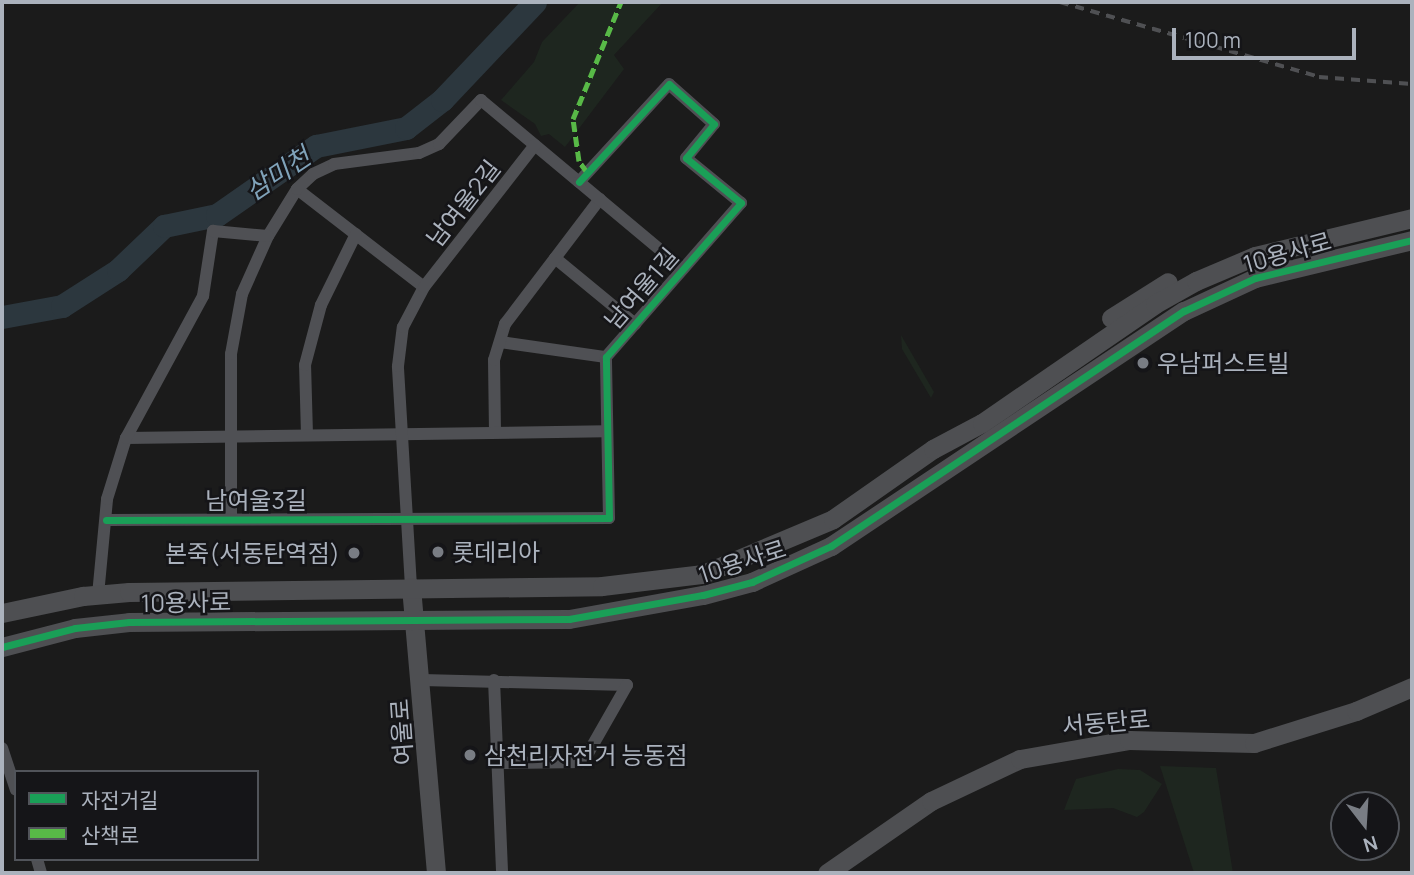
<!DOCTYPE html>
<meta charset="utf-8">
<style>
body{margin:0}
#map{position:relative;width:1414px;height:875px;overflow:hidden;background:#1b1b1b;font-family:Manrope,"Noto Sans KR",sans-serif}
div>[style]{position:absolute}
.green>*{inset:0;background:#1e261f}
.river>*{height:23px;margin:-11.5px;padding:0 11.5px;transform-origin:11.5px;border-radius:11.5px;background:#2c373e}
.street>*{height:12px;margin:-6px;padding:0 6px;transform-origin:6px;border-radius:6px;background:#4f5054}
.secondary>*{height:19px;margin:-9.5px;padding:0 9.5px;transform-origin:9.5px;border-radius:9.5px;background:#4e4f52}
.rail>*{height:3.5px;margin-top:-1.75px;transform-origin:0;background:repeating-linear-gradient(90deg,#4f5053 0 9px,transparent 0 16px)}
.quiet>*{height:5px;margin-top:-2.5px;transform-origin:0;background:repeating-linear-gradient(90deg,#58b947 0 10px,transparent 0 15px)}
.cycleway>*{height:7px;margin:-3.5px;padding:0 3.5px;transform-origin:3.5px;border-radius:3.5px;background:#1a9f57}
.dots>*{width:19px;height:19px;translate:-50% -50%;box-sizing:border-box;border:4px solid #151518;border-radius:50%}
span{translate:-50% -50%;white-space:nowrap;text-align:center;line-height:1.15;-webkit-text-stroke:5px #151518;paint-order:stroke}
.street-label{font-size:24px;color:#abb2bd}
.poi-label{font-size:24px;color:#abb2bd}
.left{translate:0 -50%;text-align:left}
.right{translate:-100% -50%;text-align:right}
.water-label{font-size:26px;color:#80a3ba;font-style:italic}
.frame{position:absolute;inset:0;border:4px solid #abb2bd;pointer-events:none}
.legend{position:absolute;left:14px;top:770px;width:245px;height:91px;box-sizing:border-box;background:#151518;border:2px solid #51545a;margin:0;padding:9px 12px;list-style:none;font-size:21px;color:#abb2bd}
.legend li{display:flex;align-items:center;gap:14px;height:35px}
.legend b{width:35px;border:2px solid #51545a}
.north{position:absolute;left:1330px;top:791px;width:70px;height:70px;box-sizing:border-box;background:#151518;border:2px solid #51545a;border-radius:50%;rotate:163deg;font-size:19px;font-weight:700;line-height:28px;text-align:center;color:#abb2bd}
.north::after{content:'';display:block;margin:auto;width:24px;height:32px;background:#797d84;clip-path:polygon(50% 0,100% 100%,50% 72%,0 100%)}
.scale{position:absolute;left:1172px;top:28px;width:184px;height:32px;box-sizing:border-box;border:4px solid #abb2bd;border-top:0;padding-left:9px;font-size:21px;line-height:24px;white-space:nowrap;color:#abb2bd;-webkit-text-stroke:5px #151518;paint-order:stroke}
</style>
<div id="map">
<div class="green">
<div style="clip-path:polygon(580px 2px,663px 2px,614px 55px,624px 69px,565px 147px,549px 134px,541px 136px,535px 124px,501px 100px,534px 62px,542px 42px)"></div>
<div style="clip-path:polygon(901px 335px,934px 392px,931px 398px,902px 349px)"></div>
<div style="clip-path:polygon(1160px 766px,1216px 768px,1233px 873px,1194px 873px)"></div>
<div style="clip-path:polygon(1118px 769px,1140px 770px,1162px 784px,1144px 812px,1137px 817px,1113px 808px,1064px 810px,1076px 779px)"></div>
</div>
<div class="river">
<div style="left:2px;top:317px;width:61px;rotate:-10.4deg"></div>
<div style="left:62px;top:306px;width:67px;rotate:-32.7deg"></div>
<div style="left:118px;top:270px;width:64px;rotate:-43.7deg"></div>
<div style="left:164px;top:226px;width:54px;rotate:-11.7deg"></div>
<div style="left:217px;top:215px;width:121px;rotate:-34.9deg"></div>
<div style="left:316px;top:146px;width:92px;rotate:-11.3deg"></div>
<div style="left:406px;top:128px;width:46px;rotate:-37.9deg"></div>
<div style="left:442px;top:100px;width:135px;rotate:-46.5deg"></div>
</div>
<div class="street">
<div style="left:297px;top:189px;width:160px;rotate:37.7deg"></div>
<div style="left:555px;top:258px;width:104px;rotate:39.5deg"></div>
<div style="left:500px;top:342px;width:107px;rotate:8.1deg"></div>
<div style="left:495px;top:432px;width:72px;rotate:-90.8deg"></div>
<div style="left:494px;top:360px;width:38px;rotate:-73deg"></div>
<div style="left:505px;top:324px;width:157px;rotate:-52.8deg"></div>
<div style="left:307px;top:435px;width:70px;rotate:-91.6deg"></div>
<div style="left:305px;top:365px;width:62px;rotate:-75.1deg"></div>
<div style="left:321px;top:305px;width:79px;rotate:-63.8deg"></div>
<div style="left:126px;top:438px;width:479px;rotate:-0.8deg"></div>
<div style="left:231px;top:519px;width:165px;rotate:-90deg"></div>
<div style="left:231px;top:354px;width:61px;rotate:-79.6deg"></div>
<div style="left:242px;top:294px;width:64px;rotate:-65.9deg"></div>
<div style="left:268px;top:236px;width:55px;rotate:-58.3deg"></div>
<div style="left:297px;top:189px;width:22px;rotate:-43deg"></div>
<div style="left:313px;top:174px;width:23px;rotate:-25deg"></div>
<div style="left:334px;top:164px;width:86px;rotate:-7.4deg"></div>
<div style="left:419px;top:153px;width:22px;rotate:-24deg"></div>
<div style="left:439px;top:144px;width:61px;rotate:-46.3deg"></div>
<div style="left:481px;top:100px;width:263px;rotate:39.9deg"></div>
<div style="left:106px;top:520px;width:503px;rotate:-0.23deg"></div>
<div style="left:609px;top:518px;width:161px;rotate:-91.1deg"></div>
<div style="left:606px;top:357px;width:205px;rotate:-48.8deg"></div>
<div style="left:741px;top:203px;width:71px;rotate:-140.7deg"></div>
<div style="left:686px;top:158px;width:44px;rotate:-50.5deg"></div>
<div style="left:714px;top:124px;width:60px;rotate:-138.4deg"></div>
<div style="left:669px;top:84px;width:133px;rotate:132.6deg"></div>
<div style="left:411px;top:587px;width:221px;rotate:-93.4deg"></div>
<div style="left:398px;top:366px;width:39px;rotate:-83deg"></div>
<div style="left:403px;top:327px;width:45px;rotate:-62.3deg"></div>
<div style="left:424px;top:287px;width:180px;rotate:-52deg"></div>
<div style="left:98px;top:595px;width:96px;rotate:-84.6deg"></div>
<div style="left:107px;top:499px;width:64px;rotate:-72.7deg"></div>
<div style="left:126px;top:438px;width:162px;rotate:-61.5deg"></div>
<div style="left:203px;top:296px;width:66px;rotate:-81.3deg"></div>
<div style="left:213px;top:231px;width:55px;rotate:5.2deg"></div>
<div style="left:422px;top:680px;width:205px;rotate:1.4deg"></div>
<div style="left:627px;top:685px;width:89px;rotate:119.7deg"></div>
<div style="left:583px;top:762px;width:85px;rotate:179.3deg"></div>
<div style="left:494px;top:680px;width:193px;rotate:87.6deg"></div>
<div style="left:2px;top:748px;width:44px;rotate:71.6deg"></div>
<div style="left:37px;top:859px;width:15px;rotate:74deg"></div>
</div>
<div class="secondary">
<div style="left:1111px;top:318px;width:67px;rotate:-32.3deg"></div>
<div style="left:411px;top:587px;width:287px;rotate:85deg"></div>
<div style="left:2px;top:613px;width:83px;rotate:-11.9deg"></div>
<div style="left:83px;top:596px;width:46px;rotate:-5deg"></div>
<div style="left:129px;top:592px;width:473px;rotate:-0.7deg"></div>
<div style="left:602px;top:586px;width:102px;rotate:-6.8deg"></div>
<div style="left:703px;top:574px;width:141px;rotate:-22.9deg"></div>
<div style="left:833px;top:519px;width:122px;rotate:-35deg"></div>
<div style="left:933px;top:449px;width:55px;rotate:-28deg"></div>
<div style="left:982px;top:423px;width:210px;rotate:-34.5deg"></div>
<div style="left:1155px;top:304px;width:47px;rotate:-29.3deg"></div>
<div style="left:1196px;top:281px;width:64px;rotate:-23deg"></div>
<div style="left:1255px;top:256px;width:162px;rotate:-13.6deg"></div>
<div style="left:2px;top:647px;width:75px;rotate:-14.6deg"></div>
<div style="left:75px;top:628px;width:54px;rotate:-6.3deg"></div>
<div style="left:129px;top:622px;width:440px;rotate:-0.4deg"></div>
<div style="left:569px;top:619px;width:136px;rotate:-10.2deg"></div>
<div style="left:703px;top:595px;width:51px;rotate:-14.9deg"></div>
<div style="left:752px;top:582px;width:87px;rotate:-24.5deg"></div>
<div style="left:831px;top:546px;width:424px;rotate:-33.7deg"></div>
<div style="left:1184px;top:311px;width:78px;rotate:-24.9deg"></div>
<div style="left:1255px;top:278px;width:162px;rotate:-13.6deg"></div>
<div style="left:827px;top:873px;width:126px;rotate:-34.7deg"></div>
<div style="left:931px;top:801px;width:98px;rotate:-25.3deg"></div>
<div style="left:1020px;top:759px;width:111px;rotate:-9.9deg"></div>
<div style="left:1129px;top:740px;width:125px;rotate:1.4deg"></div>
<div style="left:1254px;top:743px;width:107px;rotate:-17.4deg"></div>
<div style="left:1356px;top:711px;width:61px;rotate:-23.2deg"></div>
</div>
<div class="rail">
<div style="left:1060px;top:2px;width:270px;rotate:16.1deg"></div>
<div style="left:1319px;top:77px;width:93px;rotate:4.3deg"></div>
</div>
<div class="quiet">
<div style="left:587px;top:172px;width:14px;rotate:-126deg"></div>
<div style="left:579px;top:161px;width:42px;rotate:-98.1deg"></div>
<div style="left:573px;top:119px;width:126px;rotate:-67.7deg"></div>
</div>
<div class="cycleway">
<div style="left:106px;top:520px;width:503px;rotate:-0.23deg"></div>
<div style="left:609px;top:518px;width:161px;rotate:-91.1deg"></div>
<div style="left:606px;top:357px;width:205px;rotate:-48.8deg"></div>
<div style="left:741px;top:203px;width:71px;rotate:-140.7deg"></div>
<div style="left:686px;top:158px;width:44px;rotate:-50.5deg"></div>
<div style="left:714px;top:124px;width:60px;rotate:-138.4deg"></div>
<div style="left:669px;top:84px;width:133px;rotate:132.6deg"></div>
<div style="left:2px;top:647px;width:75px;rotate:-14.6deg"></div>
<div style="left:75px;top:628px;width:54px;rotate:-6.3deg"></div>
<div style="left:129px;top:622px;width:440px;rotate:-0.4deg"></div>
<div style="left:569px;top:619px;width:136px;rotate:-10.2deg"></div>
<div style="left:703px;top:595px;width:51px;rotate:-14.9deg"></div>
<div style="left:752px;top:582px;width:87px;rotate:-24.5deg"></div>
<div style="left:831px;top:546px;width:424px;rotate:-33.7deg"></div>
<div style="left:1184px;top:311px;width:78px;rotate:-24.9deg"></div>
<div style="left:1255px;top:278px;width:162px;rotate:-13.6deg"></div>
</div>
<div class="dots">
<div style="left:1143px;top:363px;background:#797d84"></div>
<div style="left:438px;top:552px;background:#797d84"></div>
<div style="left:354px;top:553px;background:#797d84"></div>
<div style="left:470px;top:755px;background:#797d84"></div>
</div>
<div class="street-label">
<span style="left:463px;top:203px;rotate:-52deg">남여울2길</span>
<span style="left:1287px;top:252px;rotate:-16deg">10용사로</span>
<span style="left:641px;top:288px;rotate:-49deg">남여울1길</span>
<span style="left:256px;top:500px">남여울3길</span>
<span style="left:742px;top:561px;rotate:-18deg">10용사로</span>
<span style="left:186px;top:602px;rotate:-1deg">10용사로</span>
<span style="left:1106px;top:722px;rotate:-5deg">서동탄로</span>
<span style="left:401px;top:732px;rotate:-94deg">여울로</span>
</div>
<div class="poi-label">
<span class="left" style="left:1157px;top:363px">우남퍼스트빌</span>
<span class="left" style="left:452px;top:552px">롯데리아</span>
<span class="right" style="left:340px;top:553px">본죽(서동탄역점)</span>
<span class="left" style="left:484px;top:755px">삼천리자전거 능동점</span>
</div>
<div class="water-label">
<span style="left:278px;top:174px;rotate:-34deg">삼미천</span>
</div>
<div class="frame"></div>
<ul class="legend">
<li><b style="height:9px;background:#1a9f57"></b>자전거길</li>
<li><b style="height:9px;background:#58b947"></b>산책로</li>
</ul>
<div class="north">N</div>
<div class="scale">100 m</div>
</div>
